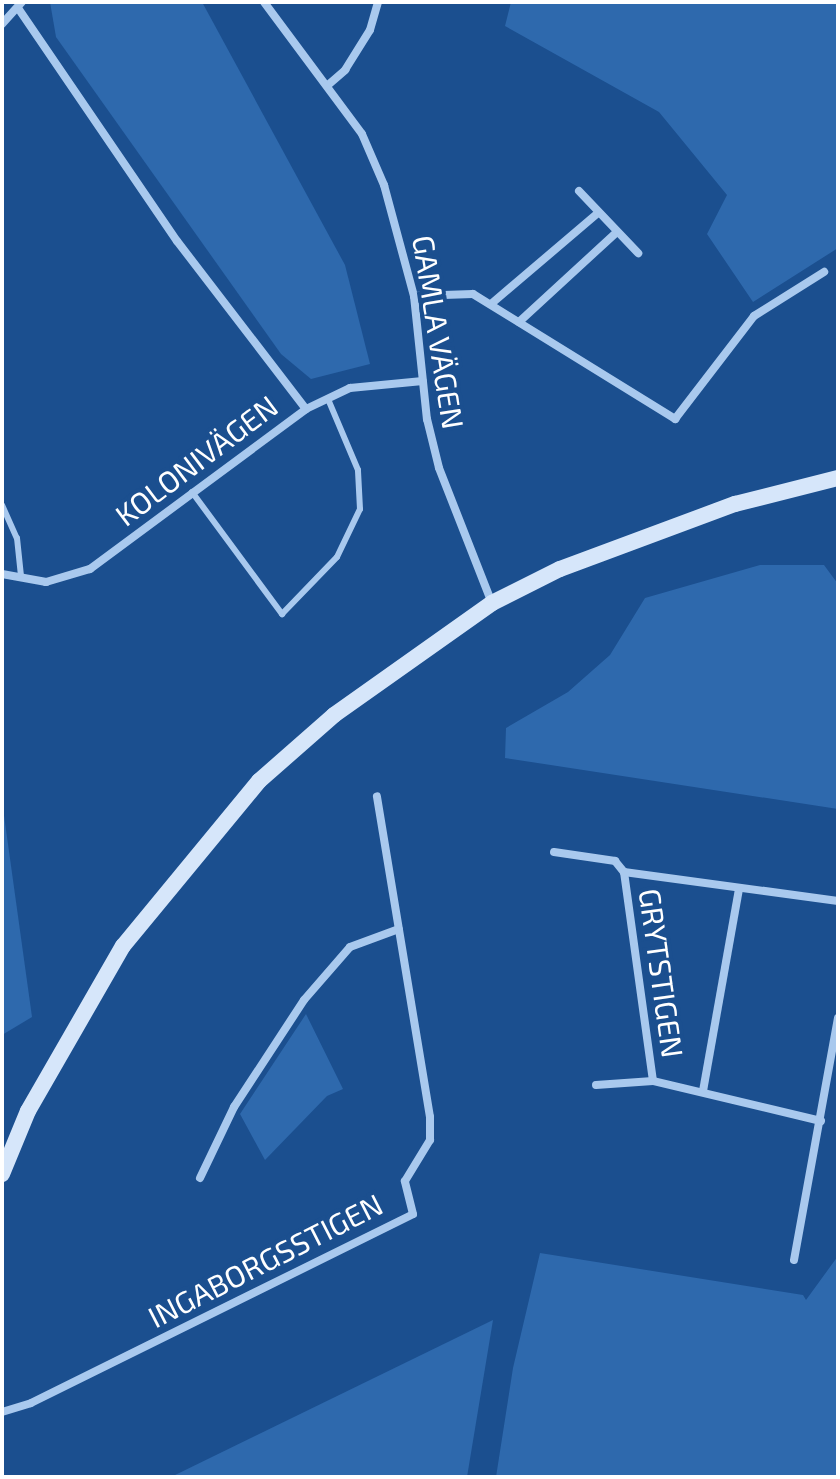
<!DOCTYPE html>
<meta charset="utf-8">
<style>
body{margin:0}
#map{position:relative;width:840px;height:1479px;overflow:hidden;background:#1b4f8f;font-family:"Exo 2",sans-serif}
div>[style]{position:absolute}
.green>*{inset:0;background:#2e69ad}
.lane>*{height:6px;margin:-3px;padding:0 3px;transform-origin:3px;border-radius:3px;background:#a9c9ee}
.street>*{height:8px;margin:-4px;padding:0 4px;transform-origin:4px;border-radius:4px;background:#a9c9ee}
.secondary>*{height:16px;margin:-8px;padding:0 8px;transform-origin:8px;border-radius:8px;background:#d6e6fa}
span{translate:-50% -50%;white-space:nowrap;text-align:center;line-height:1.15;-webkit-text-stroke:8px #1b4f8f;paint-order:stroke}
.street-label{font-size:30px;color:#fff}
.frame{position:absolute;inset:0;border:4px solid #fff;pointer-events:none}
</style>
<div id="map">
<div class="green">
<div style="clip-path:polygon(50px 2px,202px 2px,345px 265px,370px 364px,311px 379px,281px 354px,56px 37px)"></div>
<div style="clip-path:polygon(511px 2px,838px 2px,838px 248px,753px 302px,707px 234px,727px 195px,659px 112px,505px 26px)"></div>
<div style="clip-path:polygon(760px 565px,824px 565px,838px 584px,838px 809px,505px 758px,506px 728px,568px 692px,610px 655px,645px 598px)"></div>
<div style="clip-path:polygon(2px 801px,32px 1017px,2px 1035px)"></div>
<div style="clip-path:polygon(306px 1014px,343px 1089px,327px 1096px,265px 1160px,240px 1114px)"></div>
<div style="clip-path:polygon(540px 1253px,803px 1295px,806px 1300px,838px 1256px,838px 1477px,496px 1477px,513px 1368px)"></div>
<div style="clip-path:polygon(493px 1320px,467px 1477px,171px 1477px)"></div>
</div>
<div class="lane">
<div style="left:192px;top:492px;width:152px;rotate:53.6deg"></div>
<div style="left:282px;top:614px;width:79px;rotate:-46deg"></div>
<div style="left:337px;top:557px;width:53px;rotate:-64.4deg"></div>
<div style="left:360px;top:509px;width:39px;rotate:-93deg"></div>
<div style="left:358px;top:470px;width:77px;rotate:-112.9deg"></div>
<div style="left:2px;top:505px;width:36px;rotate:66deg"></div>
<div style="left:17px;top:538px;width:39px;rotate:84deg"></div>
</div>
<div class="street">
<div style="left:264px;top:2px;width:164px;rotate:53.4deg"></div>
<div style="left:362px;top:134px;width:56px;rotate:66.7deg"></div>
<div style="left:384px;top:185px;width:115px;rotate:74.9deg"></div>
<div style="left:414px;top:296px;width:124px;rotate:84deg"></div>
<div style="left:427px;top:419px;width:50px;rotate:76.2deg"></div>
<div style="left:439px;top:468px;width:145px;rotate:68.6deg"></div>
<div style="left:18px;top:8px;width:282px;rotate:55.7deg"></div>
<div style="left:177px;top:241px;width:212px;rotate:52.5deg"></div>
<div style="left:2px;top:24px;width:30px;rotate:-48deg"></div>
<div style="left:328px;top:85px;width:23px;rotate:-41deg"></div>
<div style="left:345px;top:70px;width:47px;rotate:-58deg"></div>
<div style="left:370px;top:30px;width:29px;rotate:-74deg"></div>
<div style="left:579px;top:191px;width:86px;rotate:46.4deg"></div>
<div style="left:414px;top:296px;width:59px;rotate:-1.9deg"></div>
<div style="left:473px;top:294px;width:238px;rotate:31.7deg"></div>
<div style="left:675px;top:419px;width:130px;rotate:-52.5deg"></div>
<div style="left:754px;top:316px;width:83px;rotate:-32.2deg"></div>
<div style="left:491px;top:304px;width:140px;rotate:-40.4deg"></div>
<div style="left:519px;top:322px;width:133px;rotate:-42.6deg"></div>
<div style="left:2px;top:574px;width:45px;rotate:10.3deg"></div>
<div style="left:46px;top:582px;width:46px;rotate:-16.5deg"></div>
<div style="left:90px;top:569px;width:269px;rotate:-36.5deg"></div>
<div style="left:306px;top:409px;width:49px;rotate:-25.5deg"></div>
<div style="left:350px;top:388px;width:73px;rotate:-5.5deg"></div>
<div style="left:554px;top:852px;width:62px;rotate:8.4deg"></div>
<div style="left:615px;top:861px;width:14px;rotate:51deg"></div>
<div style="left:596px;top:1085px;width:57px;rotate:-4deg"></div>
<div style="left:703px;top:1091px;width:205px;rotate:-79.9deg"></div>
<div style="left:821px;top:1121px;width:173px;rotate:-166.6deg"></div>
<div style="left:653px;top:1081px;width:211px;rotate:-97.9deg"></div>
<div style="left:624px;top:872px;width:216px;rotate:7.7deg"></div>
<div style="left:200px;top:1178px;width:79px;rotate:-64.4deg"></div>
<div style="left:234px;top:1107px;width:128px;rotate:-56.8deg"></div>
<div style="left:304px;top:1000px;width:70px;rotate:-49deg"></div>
<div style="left:350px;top:947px;width:52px;rotate:-20.2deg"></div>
<div style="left:794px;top:1260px;width:246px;rotate:-79.7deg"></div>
<div style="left:2px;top:1412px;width:30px;rotate:-17deg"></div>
<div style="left:31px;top:1403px;width:426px;rotate:-26.3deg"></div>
<div style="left:413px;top:1214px;width:34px;rotate:-104deg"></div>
<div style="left:405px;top:1181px;width:48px;rotate:-58.6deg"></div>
<div style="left:430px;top:1140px;width:23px;rotate:-90deg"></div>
<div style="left:430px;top:1117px;width:325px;rotate:-99.4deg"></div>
</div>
<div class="secondary">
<div style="left:2px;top:1174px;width:68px;rotate:-67.6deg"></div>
<div style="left:28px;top:1111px;width:190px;rotate:-60.1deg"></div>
<div style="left:123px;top:946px;width:214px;rotate:-50.5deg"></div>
<div style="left:259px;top:781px;width:100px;rotate:-41.3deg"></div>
<div style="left:334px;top:715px;width:194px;rotate:-35.3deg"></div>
<div style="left:492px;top:603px;width:76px;rotate:-26.6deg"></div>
<div style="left:560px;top:569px;width:187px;rotate:-20.4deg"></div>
<div style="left:735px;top:504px;width:106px;rotate:-14.2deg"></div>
</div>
<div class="street-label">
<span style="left:439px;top:332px;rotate:81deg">GAMLA VÄGEN</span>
<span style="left:196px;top:460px;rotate:-37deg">KOLONIVÄGEN</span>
<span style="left:662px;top:973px;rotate:82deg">GRYTSTIGEN</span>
<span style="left:265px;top:1260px;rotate:-27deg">INGABORGSSTIGEN</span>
</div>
<div class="frame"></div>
</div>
